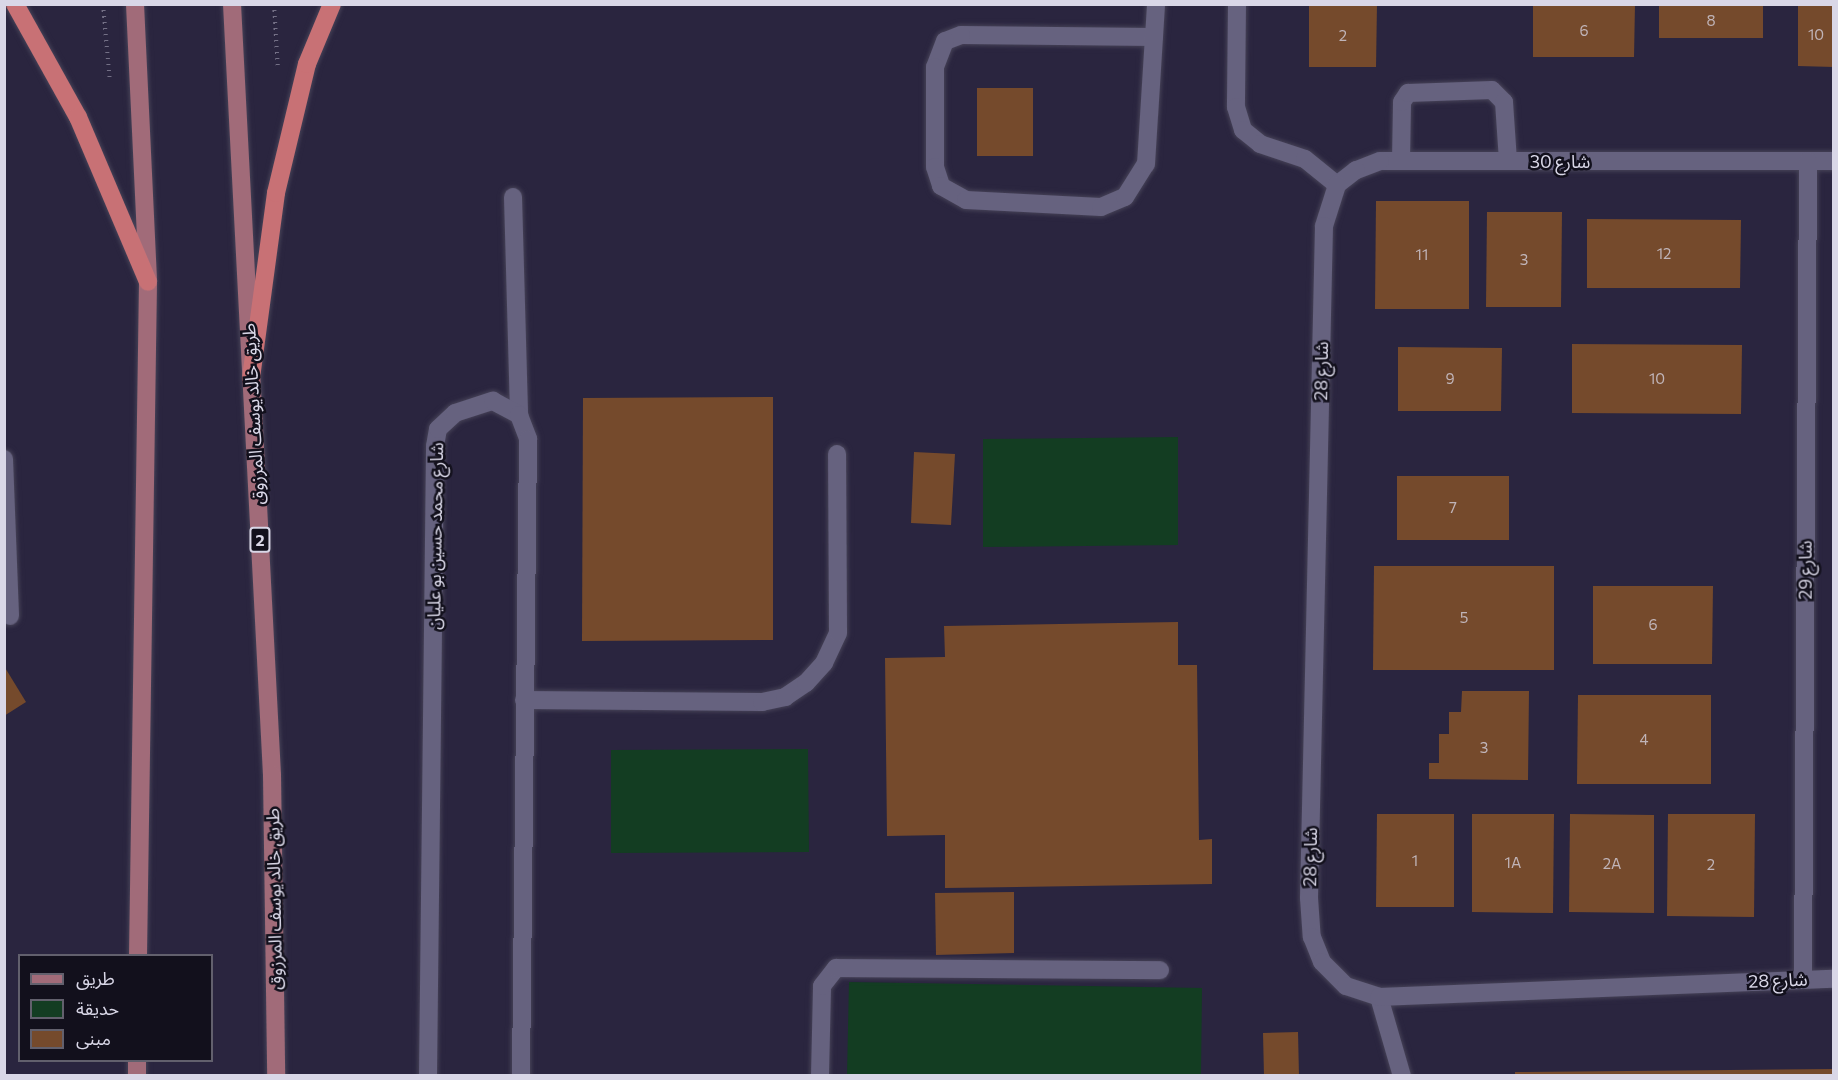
<!DOCTYPE html>
<meta charset="utf-8">
<style>
body{margin:0}
#map{position:relative;width:1838px;height:1080px;overflow:hidden;background:#2a253f;font-family:Commissioner,"Noto Sans Arabic",sans-serif}
div>[style]{position:absolute}
.green>*{inset:0;background:#133d22}
.building>*{inset:0;background:#754a2c}
.path>*{height:4px;margin-top:-2px;transform-origin:0;background:repeating-linear-gradient(90deg,#747086 0 1.5px,transparent 0 6px)}
.roads{filter:drop-shadow(0 0 2px #464257) drop-shadow(0 0 2px #464257)}
.lane>*{height:18px;margin:-9px;padding:0 9px;transform-origin:9px;border-radius:9px;background:#66627f}
.street>*{height:18px;margin:-9px;padding:0 9px;transform-origin:9px;border-radius:9px;background:#66627f}
.primary>*{height:18px;margin:-9px;padding:0 9px;transform-origin:9px;border-radius:9px;background:#a16b79}
.highway>*{height:18px;margin:-9px;padding:0 9px;transform-origin:9px;border-radius:9px;background:#c87175}
span{translate:-50% -50%;white-space:nowrap;text-align:center;line-height:1.15;-webkit-text-stroke:5px #12101c;paint-order:stroke}
.number-label{font-size:15px;color:#c0b4b8}
.number-label span{-webkit-text-stroke-width:0}
.shield-label span{padding:2px 4px;background:#12101c;border:2px solid;border-radius:4px;-webkit-text-stroke-width:0}
.shield-label{font-size:16px;color:#d9d7e7;font-weight:700}
.street-label{font-size:18px;color:#d9d7e7}
.frame{position:absolute;inset:0;border:6px solid #d9d7e7;pointer-events:none}
.legend{position:absolute;left:18px;top:954px;width:195px;height:108px;box-sizing:border-box;background:#12101c;border:2px solid #62606d;margin:0;padding:8px 10px;list-style:none;font-size:18px;color:#d9d7e7}
.legend li{display:flex;align-items:center;gap:12px;height:30px}
.legend b{width:30px;border:2px solid #62606d}
</style>
<div id="map">
<div class="green">
<div style="clip-path:polygon(1178px 437px,1178px 545px,983px 547px,983px 439px)"></div>
<div style="clip-path:polygon(808px 749px,809px 852px,611px 853px,611px 750px)"></div>
<div style="clip-path:polygon(849px 982px,1202px 988px,1201px 1075px,847px 1075px)"></div>
</div>
<div class="building">
<div style="clip-path:polygon(1309px 4px,1377px 4px,1376px 67px,1309px 67px)"></div>
<div style="clip-path:polygon(1533px 4px,1635px 4px,1634px 57px,1533px 57px)"></div>
<div style="clip-path:polygon(1659px 4px,1763px 4px,1763px 38px,1659px 38px)"></div>
<div style="clip-path:polygon(1798px 4px,1834px 4px,1834px 67px,1798px 66px)"></div>
<div style="clip-path:polygon(977px 88px,1033px 88px,1033px 156px,977px 156px)"></div>
<div style="clip-path:polygon(1376px 201px,1469px 201px,1469px 309px,1375px 309px)"></div>
<div style="clip-path:polygon(1487px 212px,1562px 212px,1561px 307px,1486px 307px)"></div>
<div style="clip-path:polygon(1587px 219px,1741px 220px,1740px 288px,1587px 288px)"></div>
<div style="clip-path:polygon(1572px 344px,1742px 345px,1741px 414px,1572px 413px)"></div>
<div style="clip-path:polygon(1398px 347px,1502px 348px,1501px 411px,1398px 411px)"></div>
<div style="clip-path:polygon(773px 397px,773px 640px,582px 641px,583px 398px)"></div>
<div style="clip-path:polygon(914px 452px,955px 454px,951px 525px,911px 523px)"></div>
<div style="clip-path:polygon(1397px 476px,1509px 476px,1509px 540px,1397px 540px)"></div>
<div style="clip-path:polygon(1374px 566px,1554px 566px,1554px 670px,1373px 670px)"></div>
<div style="clip-path:polygon(1593px 586px,1713px 586px,1712px 664px,1593px 664px)"></div>
<div style="clip-path:polygon(1178px 622px,1178px 665px,1197px 665px,1199px 840px,1212px 839px,1212px 884px,945px 888px,945px 835px,887px 836px,885px 658px,945px 657px,944px 626px)"></div>
<div style="clip-path:polygon(4px 666px,26px 702px,4px 716px)"></div>
<div style="clip-path:polygon(1462px 691px,1529px 691px,1528px 780px,1429px 779px,1429px 763px,1439px 763px,1439px 734px,1449px 734px,1449px 712px,1461px 712px)"></div>
<div style="clip-path:polygon(1578px 695px,1711px 695px,1711px 784px,1577px 784px)"></div>
<div style="clip-path:polygon(1377px 814px,1454px 814px,1454px 907px,1376px 907px)"></div>
<div style="clip-path:polygon(1472px 814px,1554px 814px,1553px 913px,1472px 912px)"></div>
<div style="clip-path:polygon(1570px 814px,1654px 815px,1654px 913px,1569px 912px)"></div>
<div style="clip-path:polygon(1668px 814px,1755px 814px,1754px 917px,1667px 916px)"></div>
<div style="clip-path:polygon(1014px 892px,1014px 953px,936px 955px,935px 893px)"></div>
<div style="clip-path:polygon(1298px 1032px,1299px 1076px,1264px 1076px,1263px 1033px)"></div>
<div style="clip-path:polygon(1834px 1069px,1834px 1076px,1515px 1076px,1515px 1072px)"></div>
</div>
<div class="path">
<div style="left:103px;top:4px;width:78px;rotate:84.9deg"></div>
<div style="left:274px;top:4px;width:66px;rotate:86.5deg"></div>
</div>
<div class="roads">
<div class="lane">
<div style="left:1237px;top:4px;width:103px;rotate:90.6deg"></div>
<div style="left:1236px;top:107px;width:24px;rotate:73deg"></div>
<div style="left:1243px;top:130px;width:22px;rotate:39deg"></div>
<div style="left:1260px;top:144px;width:47px;rotate:18.4deg"></div>
<div style="left:1305px;top:159px;width:41px;rotate:39.1deg"></div>
<div style="left:1154px;top:37px;width:193px;rotate:-179.4deg"></div>
<div style="left:961px;top:35px;width:17px;rotate:159deg"></div>
<div style="left:945px;top:41px;width:28px;rotate:111deg"></div>
<div style="left:935px;top:67px;width:100px;rotate:90deg"></div>
<div style="left:935px;top:167px;width:20px;rotate:72deg"></div>
<div style="left:941px;top:186px;width:29px;rotate:29deg"></div>
<div style="left:966px;top:200px;width:135px;rotate:3deg"></div>
<div style="left:1101px;top:207px;width:26px;rotate:-23deg"></div>
<div style="left:1125px;top:197px;width:39px;rotate:-58deg"></div>
<div style="left:1146px;top:164px;width:160px;rotate:-86.4deg"></div>
<div style="left:1401px;top:161px;width:59px;rotate:-89deg"></div>
<div style="left:1402px;top:102px;width:11px;rotate:-56deg"></div>
<div style="left:1408px;top:93px;width:84px;rotate:-2deg"></div>
<div style="left:1492px;top:90px;width:17px;rotate:45deg"></div>
<div style="left:1504px;top:102px;width:59px;rotate:86.1deg"></div>
<div style="left:513px;top:197px;width:218px;rotate:88.4deg"></div>
<div style="left:4px;top:459px;width:157px;rotate:87.8deg"></div>
<div style="left:524px;top:700px;width:238px;rotate:0.5deg"></div>
<div style="left:762px;top:702px;width:24px;rotate:-12deg"></div>
<div style="left:785px;top:697px;width:25px;rotate:-34deg"></div>
<div style="left:806px;top:683px;width:27px;rotate:-48deg"></div>
<div style="left:824px;top:663px;width:33px;rotate:-65deg"></div>
<div style="left:838px;top:633px;width:179px;rotate:-90.3deg"></div>
<div style="left:1379px;top:997px;width:82px;rotate:73.8deg"></div>
<div style="left:820px;top:1076px;width:90px;rotate:-88.7deg"></div>
<div style="left:822px;top:986px;width:23px;rotate:-52deg"></div>
<div style="left:836px;top:968px;width:324px;rotate:0.4deg"></div>
</div>
<div class="street">
<div style="left:1834px;top:161px;width:454px;rotate:180deg"></div>
<div style="left:1380px;top:161px;width:26px;rotate:159deg"></div>
<div style="left:1356px;top:170px;width:24px;rotate:142deg"></div>
<div style="left:1337px;top:185px;width:43px;rotate:107.6deg"></div>
<div style="left:1324px;top:226px;width:672px;rotate:91.28deg"></div>
<div style="left:1309px;top:898px;width:39px;rotate:86deg"></div>
<div style="left:1312px;top:937px;width:27px;rotate:68deg"></div>
<div style="left:1322px;top:962px;width:34px;rotate:45deg"></div>
<div style="left:1346px;top:986px;width:35px;rotate:18deg"></div>
<div style="left:1379px;top:997px;width:455px;rotate:-2.3deg"></div>
<div style="left:1803px;top:979px;width:818px;rotate:-89.65deg"></div>
<div style="left:428px;top:1076px;width:630px;rotate:-89.36deg"></div>
<div style="left:435px;top:446px;width:17px;rotate:-80deg"></div>
<div style="left:438px;top:429px;width:23px;rotate:-43deg"></div>
<div style="left:455px;top:413px;width:40px;rotate:-18deg"></div>
<div style="left:493px;top:401px;width:30px;rotate:28deg"></div>
<div style="left:519px;top:415px;width:26px;rotate:69deg"></div>
<div style="left:528px;top:439px;width:637px;rotate:90.63deg"></div>
</div>
<div class="primary">
<div style="left:135px;top:4px;width:278px;rotate:87.3deg"></div>
<div style="left:148px;top:282px;width:674px;rotate:90.85deg"></div>
<div style="left:232px;top:4px;width:772px;rotate:87.03deg"></div>
<div style="left:272px;top:775px;width:301px;rotate:89.2deg"></div>
<div style="left:137px;top:1076px;width:16px;rotate:-90deg"></div>
</div>
<div class="highway">
<div style="left:15px;top:4px;width:129px;rotate:60.9deg"></div>
<div style="left:78px;top:117px;width:179px;rotate:67deg"></div>
<div style="left:251px;top:378px;width:187px;rotate:-82.3deg"></div>
<div style="left:276px;top:193px;width:133px;rotate:-76.5deg"></div>
<div style="left:307px;top:64px;width:65px;rotate:-67.4deg"></div>
</div>
</div>
<div class="number-label">
<span style="left:1711px;top:21px">8</span>
<span style="left:1584px;top:31px">6</span>
<span style="left:1816px;top:35px">10</span>
<span style="left:1343px;top:36px">2</span>
<span style="left:1664px;top:254px">12</span>
<span style="left:1422px;top:255px">11</span>
<span style="left:1524px;top:260px">3</span>
<span style="left:1450px;top:379px">9</span>
<span style="left:1657px;top:379px">10</span>
<span style="left:1453px;top:508px">7</span>
<span style="left:1464px;top:618px">5</span>
<span style="left:1653px;top:625px">6</span>
<span style="left:1644px;top:740px">4</span>
<span style="left:1484px;top:748px">3</span>
<span style="left:1415px;top:861px">1</span>
<span style="left:1513px;top:863px">1A</span>
<span style="left:1612px;top:864px">2A</span>
<span style="left:1711px;top:865px">2</span>
</div>
<div class="shield-label">
<span style="left:260px;top:540px">2</span>
</div>
<div class="street-label">
<span style="left:1560px;top:161px">شارع 30</span>
<span style="left:1321px;top:371px;rotate:-89deg">شارع 28</span>
<span style="left:253px;top:414px;rotate:-93deg">طريق خالد يوسف المرزوق</span>
<span style="left:435px;top:536px;rotate:-89deg">شارع محمد حسين بو عليان</span>
<span style="left:1805px;top:570px;rotate:-90deg">شارع 29</span>
<span style="left:1310px;top:857px;rotate:-89deg">شارع 28</span>
<span style="left:274px;top:899px;rotate:-91deg">طريق خالد يوسف المرزوق</span>
<span style="left:1778px;top:980px;rotate:-2deg">شارع 28</span>
</div>
<div class="frame"></div>
<ul class="legend">
<li><b style="height:8px;background:#a16b79"></b>طريق</li>
<li><b style="height:16px;background:#133d22"></b>حديقة</li>
<li><b style="height:16px;background:#754a2c"></b>مبنى</li>
</ul>
</div>
